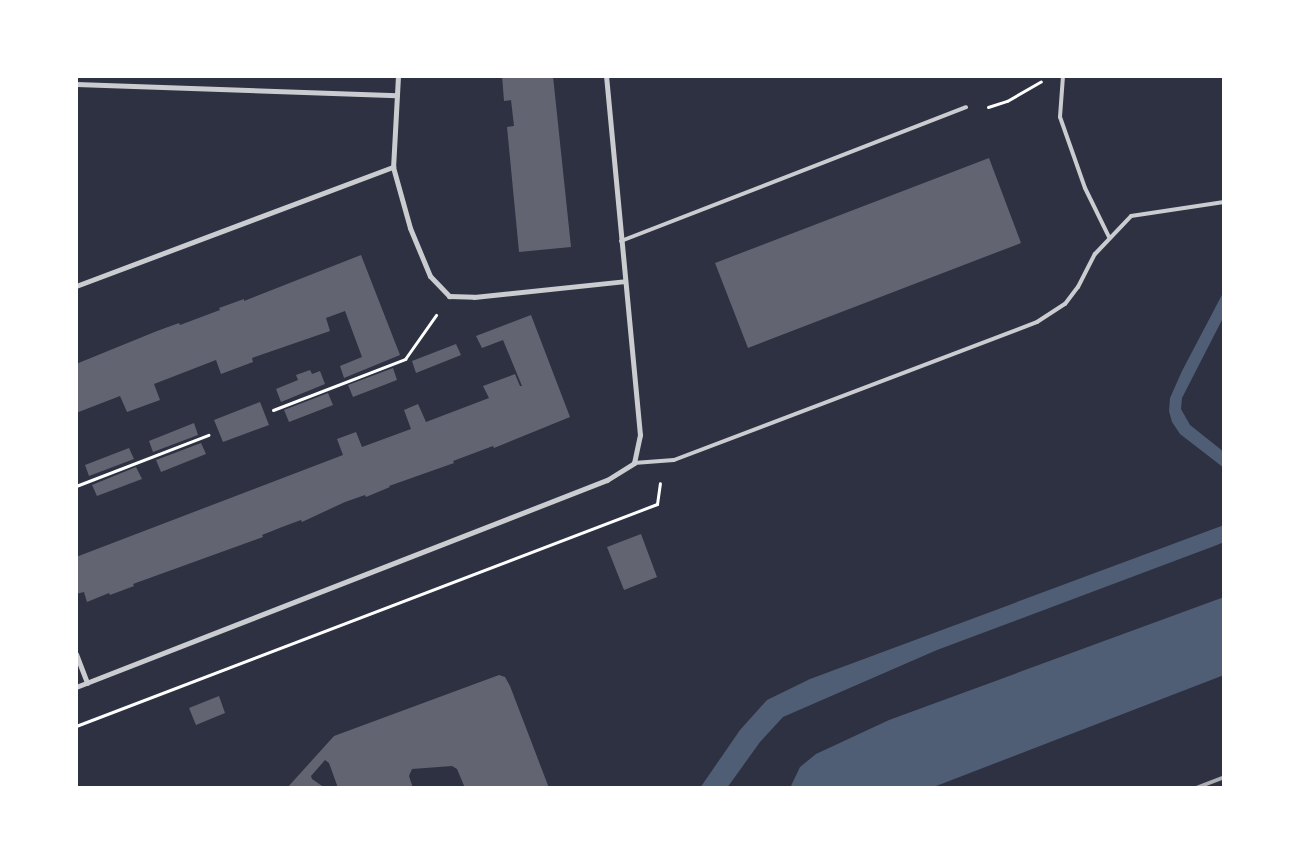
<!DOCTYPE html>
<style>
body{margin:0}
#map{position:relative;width:1300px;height:864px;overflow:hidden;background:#2d3142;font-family:Rubik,sans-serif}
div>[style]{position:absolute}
.water>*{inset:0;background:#4f5d75}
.building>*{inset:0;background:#626471}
.path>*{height:3px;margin:-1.5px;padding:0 1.5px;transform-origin:1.5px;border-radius:1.5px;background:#fff}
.service>*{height:4px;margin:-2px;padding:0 2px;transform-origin:2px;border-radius:2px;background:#caccd0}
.minor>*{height:5px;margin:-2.5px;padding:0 2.5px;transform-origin:2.5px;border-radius:2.5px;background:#caccd0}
.rail>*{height:4px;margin:-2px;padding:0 2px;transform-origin:2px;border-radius:2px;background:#abadb3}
span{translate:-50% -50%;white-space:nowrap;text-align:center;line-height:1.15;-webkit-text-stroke:5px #fff;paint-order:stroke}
.frame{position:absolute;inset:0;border:78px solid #fff;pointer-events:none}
</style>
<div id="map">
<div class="water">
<div style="clip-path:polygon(1224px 291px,1224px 316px,1182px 398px,1181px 409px,1190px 425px,1224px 452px,1224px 468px,1180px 434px,1172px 422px,1169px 411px,1170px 398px,1182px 371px)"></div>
<div style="clip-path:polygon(1224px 525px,1224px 542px,1217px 545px,937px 650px,783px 717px,760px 742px,727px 788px,700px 788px,740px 730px,767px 700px,810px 679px)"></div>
<div style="clip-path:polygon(1224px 597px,1224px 675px,931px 788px,790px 788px,800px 767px,816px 754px,889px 720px)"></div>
</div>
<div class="building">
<div style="clip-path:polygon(502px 76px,553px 76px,571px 247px,519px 252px,507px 127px,514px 126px,511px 100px,504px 101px)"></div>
<div style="clip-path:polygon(989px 158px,1021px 243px,748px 348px,715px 263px)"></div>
<div style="clip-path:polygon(361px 255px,400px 355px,344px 378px,340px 366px,362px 357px,345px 311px,326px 318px,330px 331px,252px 358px,253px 362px,221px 374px,216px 360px,154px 384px,160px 400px,127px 412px,120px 396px,76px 413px,76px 364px,157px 331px,179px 323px,180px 325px,220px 310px,219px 308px,244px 299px,244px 301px)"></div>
<div style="clip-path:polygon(531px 315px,570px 417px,494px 448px,493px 446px,453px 461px,454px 463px,389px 486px,390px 487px,366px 497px,365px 495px,345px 502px,302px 522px,301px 520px,282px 527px,262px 535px,263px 537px,133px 584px,134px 586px,110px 595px,109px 593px,87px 602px,84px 592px,76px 594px,76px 557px,343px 455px,337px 439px,356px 432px,362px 447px,411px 429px,404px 410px,418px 404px,426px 422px,489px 398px,483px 386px,515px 374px,520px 386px,522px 386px,503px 340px,482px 348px,476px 336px)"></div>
<div style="clip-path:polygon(456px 344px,461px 355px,416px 373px,412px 361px)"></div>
<div style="clip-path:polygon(393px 368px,397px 380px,353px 397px,348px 385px)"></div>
<div style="clip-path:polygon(310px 370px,312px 374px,320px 371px,325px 384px,281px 402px,276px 389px,298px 380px,296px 375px)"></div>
<div style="clip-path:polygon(328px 393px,333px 405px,289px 422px,284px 410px)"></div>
<div style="clip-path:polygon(260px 402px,269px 425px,223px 442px,214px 420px)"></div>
<div style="clip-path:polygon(194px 423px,198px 435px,153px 452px,149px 441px)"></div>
<div style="clip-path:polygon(201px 443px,206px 454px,161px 472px,156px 460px)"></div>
<div style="clip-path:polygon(129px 448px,134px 459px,89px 476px,85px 465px)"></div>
<div style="clip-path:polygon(136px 467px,142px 479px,97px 496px,92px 485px)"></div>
<div style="clip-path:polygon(641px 534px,657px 577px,624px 590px,607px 547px)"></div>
<div style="clip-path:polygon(499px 675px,505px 677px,510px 686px,549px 788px,465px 788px,457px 769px,452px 766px,412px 769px,409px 776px,413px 788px,338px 788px,329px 763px,325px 760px,311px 776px,312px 779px,325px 788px,301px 786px,287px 788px,334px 736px)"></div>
<div style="clip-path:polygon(219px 696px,225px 713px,196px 725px,189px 708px)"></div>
</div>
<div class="path">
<div style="left:988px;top:107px;width:20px;rotate:-18deg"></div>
<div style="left:1007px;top:101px;width:39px;rotate:-30deg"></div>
<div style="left:273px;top:410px;width:142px;rotate:-21.1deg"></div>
<div style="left:405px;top:359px;width:54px;rotate:-54.8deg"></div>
<div style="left:76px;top:486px;width:142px;rotate:-21.1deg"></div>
<div style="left:76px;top:726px;width:622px;rotate:-20.91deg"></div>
<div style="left:657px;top:504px;width:21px;rotate:-82deg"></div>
</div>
<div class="service">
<div style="left:1063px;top:76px;width:41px;rotate:94.2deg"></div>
<div style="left:1060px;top:117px;width:75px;rotate:70.6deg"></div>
<div style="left:1085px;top:188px;width:55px;rotate:63.9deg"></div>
<div style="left:621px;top:241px;width:370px;rotate:-21.2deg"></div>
<div style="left:634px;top:463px;width:40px;rotate:-4.3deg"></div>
<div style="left:674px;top:460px;width:388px;rotate:-20.8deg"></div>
<div style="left:1037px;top:322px;width:33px;rotate:-33deg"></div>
<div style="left:1065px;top:304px;width:21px;rotate:-53deg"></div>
<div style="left:1078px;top:287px;width:37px;rotate:-63deg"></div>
<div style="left:1095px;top:254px;width:52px;rotate:-46.5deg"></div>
<div style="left:1131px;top:216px;width:94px;rotate:-8.6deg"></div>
</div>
<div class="minor">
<div style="left:398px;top:76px;width:91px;rotate:93.1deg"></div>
<div style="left:393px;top:167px;width:63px;rotate:74.4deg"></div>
<div style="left:410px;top:228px;width:52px;rotate:67.4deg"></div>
<div style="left:430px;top:276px;width:28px;rotate:46deg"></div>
<div style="left:449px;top:296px;width:25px;rotate:2deg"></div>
<div style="left:474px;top:297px;width:152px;rotate:-6deg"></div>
<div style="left:76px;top:84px;width:321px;rotate:2deg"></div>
<div style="left:76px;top:286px;width:339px;rotate:-20.6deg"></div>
<div style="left:76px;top:654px;width:31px;rotate:69deg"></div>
<div style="left:76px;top:687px;width:570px;rotate:-21.3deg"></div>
<div style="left:607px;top:480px;width:32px;rotate:-32deg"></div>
<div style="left:634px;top:463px;width:29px;rotate:-78deg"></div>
<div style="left:640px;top:435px;width:361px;rotate:-95.4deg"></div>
</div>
<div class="rail">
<div style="left:1196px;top:788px;width:30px;rotate:-21deg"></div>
</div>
<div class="frame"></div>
</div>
